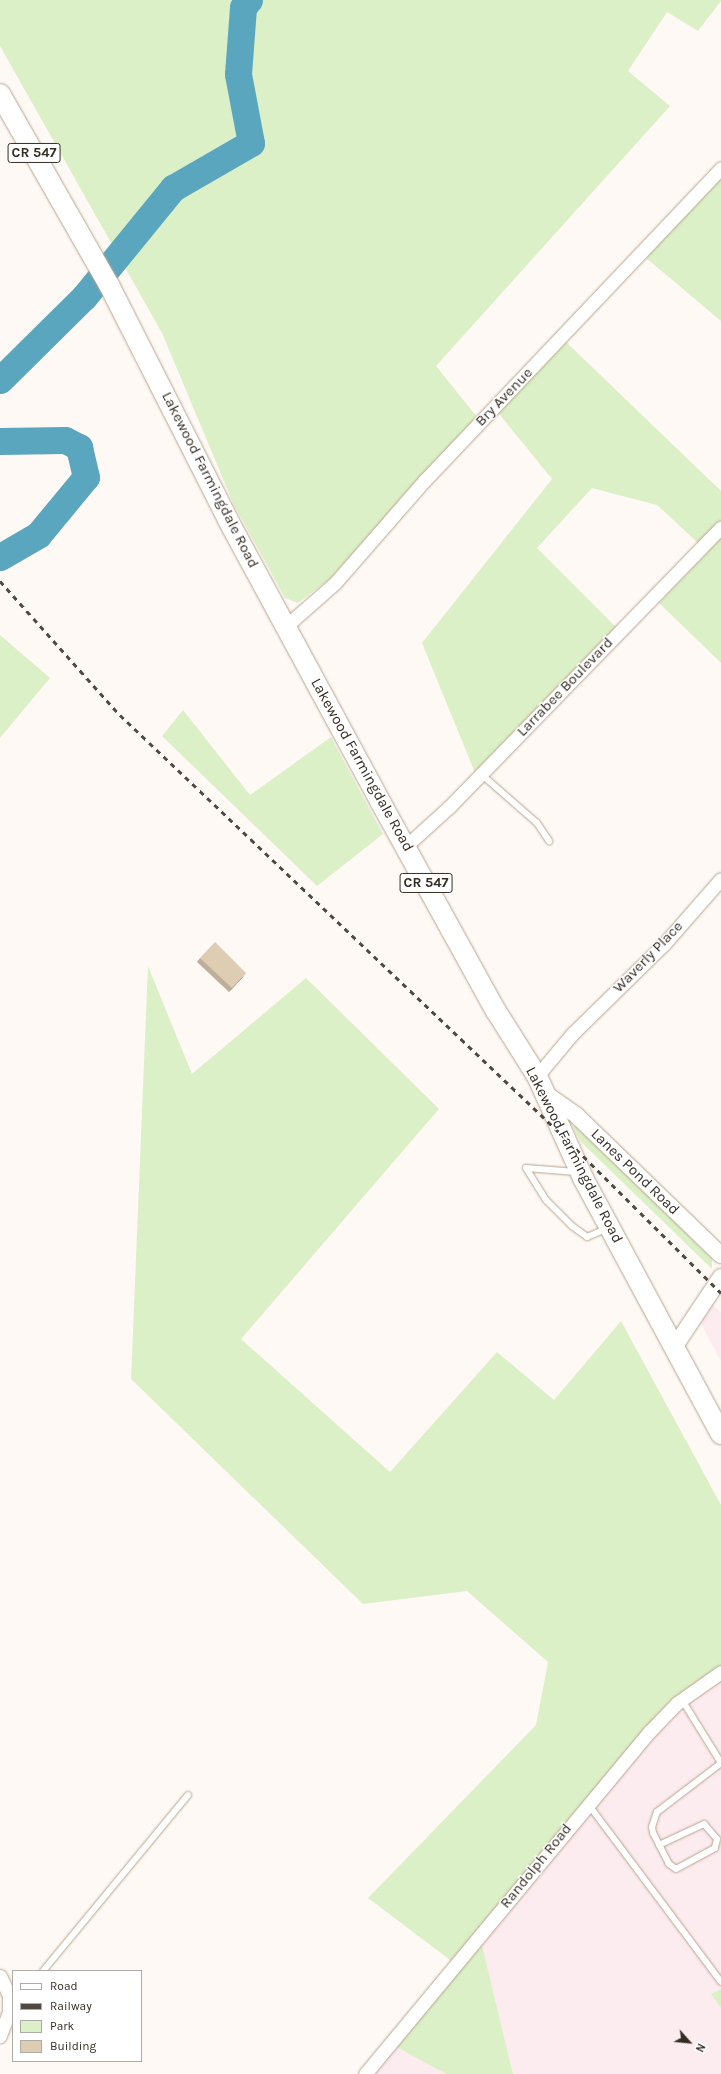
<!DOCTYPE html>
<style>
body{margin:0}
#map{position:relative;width:721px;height:2074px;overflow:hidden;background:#fef9f5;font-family:Karla,sans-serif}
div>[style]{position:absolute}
.industrial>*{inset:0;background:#fcebef}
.green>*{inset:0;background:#dbf0c7}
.river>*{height:27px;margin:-13.5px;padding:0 13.5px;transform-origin:13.5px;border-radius:13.5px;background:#5ba6bf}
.roads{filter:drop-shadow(0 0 1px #b8a48e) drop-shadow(0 0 1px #b8a48e)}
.service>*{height:6px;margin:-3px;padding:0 3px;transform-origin:3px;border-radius:3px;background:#fff}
.minor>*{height:13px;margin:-6.5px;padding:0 6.5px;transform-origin:6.5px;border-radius:6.5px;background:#fff}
.tertiary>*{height:16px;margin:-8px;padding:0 8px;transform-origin:8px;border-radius:8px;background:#fff}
.primary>*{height:20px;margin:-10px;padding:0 10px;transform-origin:10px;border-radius:10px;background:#fff}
.rail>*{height:3px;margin-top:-1.5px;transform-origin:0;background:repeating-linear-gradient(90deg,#514941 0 5px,transparent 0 10px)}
.wall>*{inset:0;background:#bfaf9a}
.shaded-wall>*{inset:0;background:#9b8f7d}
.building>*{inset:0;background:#deccb3}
span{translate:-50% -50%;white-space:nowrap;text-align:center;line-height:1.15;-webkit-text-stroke:3px #fff;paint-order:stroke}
.shield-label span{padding:1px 3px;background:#fff;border:1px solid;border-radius:3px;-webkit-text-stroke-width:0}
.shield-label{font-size:14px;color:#352d24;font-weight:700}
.street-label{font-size:15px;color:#352d24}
.legend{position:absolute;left:12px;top:1970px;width:130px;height:92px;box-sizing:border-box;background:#fff;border:1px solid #aeaba7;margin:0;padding:5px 7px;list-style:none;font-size:12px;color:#352d24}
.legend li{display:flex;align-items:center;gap:8px;height:20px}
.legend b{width:20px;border:1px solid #aeaba7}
.north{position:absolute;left:669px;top:2022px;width:40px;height:40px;-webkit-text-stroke:3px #fff;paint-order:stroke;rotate:117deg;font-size:11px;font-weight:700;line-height:16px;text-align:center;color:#352d24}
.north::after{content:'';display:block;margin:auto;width:14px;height:18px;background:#352d24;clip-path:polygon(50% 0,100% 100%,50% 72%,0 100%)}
</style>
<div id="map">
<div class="industrial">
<div style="clip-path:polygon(704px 1296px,721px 1313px,721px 1361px,694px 1311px)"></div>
<div style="clip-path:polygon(721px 1676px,721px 1989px,711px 1994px,721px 2008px,721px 2074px,513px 2074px,479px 1934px,641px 1741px)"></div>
<div style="clip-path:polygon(389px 2043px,446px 2074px,365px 2074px)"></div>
</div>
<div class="green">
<div style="clip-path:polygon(0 0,721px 0,721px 1px,698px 31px,667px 12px,628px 71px,670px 106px,436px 366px,477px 417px,331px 578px,298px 603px,285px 598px,234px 505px,162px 333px,0 46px)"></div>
<div style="clip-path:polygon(721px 178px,721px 321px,646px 258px)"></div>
<div style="clip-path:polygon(563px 339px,721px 491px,721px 663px,659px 603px,708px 552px,657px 505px,592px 488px,537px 548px,621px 632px,480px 785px,422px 643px,552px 479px,496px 410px)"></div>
<div style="clip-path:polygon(0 635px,50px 678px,0 738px)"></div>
<div style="clip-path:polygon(183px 710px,250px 795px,331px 737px,383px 834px,317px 886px,162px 736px)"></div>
<div style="clip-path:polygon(148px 966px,192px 1074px,306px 978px,439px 1109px,241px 1339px,390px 1472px,497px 1352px,554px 1400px,621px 1321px,721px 1505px,721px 1676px,641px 1741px,479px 1933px,513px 2074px,446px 2074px,389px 2043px,454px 1963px,368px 1898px,536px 1725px,548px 1662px,467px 1591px,363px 1604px,131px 1379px)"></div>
<div style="clip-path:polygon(577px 1125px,712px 1259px,712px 1269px,581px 1142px,573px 1127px)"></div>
<div style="clip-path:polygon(721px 1989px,721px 2008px,711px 1994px)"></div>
</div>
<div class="river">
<div style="left:0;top:380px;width:118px;rotate:-44.7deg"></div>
<div style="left:84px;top:297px;width:141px;rotate:-50.8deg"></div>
<div style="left:173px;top:188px;width:90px;rotate:-30deg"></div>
<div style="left:251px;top:143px;width:70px;rotate:-100.7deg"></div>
<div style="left:238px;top:74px;width:67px;rotate:-85.7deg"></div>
<div style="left:243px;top:7px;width:9px;rotate:-49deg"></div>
<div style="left:0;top:441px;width:65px;rotate:-0.9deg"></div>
<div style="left:65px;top:440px;width:16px;rotate:27deg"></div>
<div style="left:79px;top:447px;width:31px;rotate:77deg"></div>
<div style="left:86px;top:477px;width:75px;rotate:129.6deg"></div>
<div style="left:38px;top:535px;width:44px;rotate:149.9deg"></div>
</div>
<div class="roads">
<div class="service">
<div style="left:481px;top:774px;width:74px;rotate:41.2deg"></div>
<div style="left:537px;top:823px;width:22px;rotate:56deg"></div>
<div style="left:576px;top:1172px;width:50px;rotate:-175.4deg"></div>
<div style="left:526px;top:1168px;width:38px;rotate:58deg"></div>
<div style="left:546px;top:1200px;width:37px;rotate:45deg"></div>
<div style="left:572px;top:1226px;width:19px;rotate:36deg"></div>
<div style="left:587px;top:1237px;width:23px;rotate:-23deg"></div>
<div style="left:682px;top:1700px;width:74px;rotate:58.2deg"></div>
<div style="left:588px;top:1804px;width:222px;rotate:53.2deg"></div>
<div style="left:659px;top:1845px;width:50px;rotate:-25deg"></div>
<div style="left:704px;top:1824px;width:20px;rotate:49deg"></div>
<div style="left:717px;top:1839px;width:9px;rotate:103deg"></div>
<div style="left:715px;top:1848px;width:44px;rotate:151.7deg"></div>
<div style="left:676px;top:1869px;width:9px;rotate:-144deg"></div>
<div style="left:669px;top:1864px;width:35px;rotate:-117deg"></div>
<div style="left:653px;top:1833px;width:6px;rotate:-99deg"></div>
<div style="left:652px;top:1827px;width:16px;rotate:-72deg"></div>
<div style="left:657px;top:1812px;width:81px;rotate:-37.4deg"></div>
<div style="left:43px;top:1971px;width:228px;rotate:-50.5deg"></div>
</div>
<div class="minor">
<div style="left:286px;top:626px;width:65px;rotate:-41.3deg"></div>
<div style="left:335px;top:583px;width:137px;rotate:-48.9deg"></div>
<div style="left:425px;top:480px;width:430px;rotate:-46.5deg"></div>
<div style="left:406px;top:846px;width:58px;rotate:-42.2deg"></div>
<div style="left:449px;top:807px;width:390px;rotate:-45.8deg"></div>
<div style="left:537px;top:1076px;width:56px;rotate:-50.1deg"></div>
<div style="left:573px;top:1033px;width:127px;rotate:-44.4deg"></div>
<div style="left:664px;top:944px;width:86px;rotate:-48.8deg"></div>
<div style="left:0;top:1976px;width:21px;rotate:65deg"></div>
<div style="left:9px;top:1995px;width:17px;rotate:90deg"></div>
<div style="left:9px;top:2012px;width:26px;rotate:111deg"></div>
<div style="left:365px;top:2074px;width:446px;rotate:-50.3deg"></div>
<div style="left:650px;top:1731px;width:39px;rotate:-46deg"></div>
<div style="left:677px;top:1703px;width:54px;rotate:-35.2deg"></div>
</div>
<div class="tertiary">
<div style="left:546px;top:1094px;width:38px;rotate:35deg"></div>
<div style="left:577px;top:1116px;width:200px;rotate:44deg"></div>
<div style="left:675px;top:1346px;width:83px;rotate:-56.3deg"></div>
</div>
<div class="primary">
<div style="left:0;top:94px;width:220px;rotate:60.3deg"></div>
<div style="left:109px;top:285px;width:263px;rotate:63.1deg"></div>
<div style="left:228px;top:520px;width:322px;rotate:61.6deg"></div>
<div style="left:381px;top:803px;width:238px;rotate:61.1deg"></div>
<div style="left:496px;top:1011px;width:77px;rotate:57.8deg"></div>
<div style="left:537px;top:1076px;width:112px;rotate:65.7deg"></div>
<div style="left:583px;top:1178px;width:291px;rotate:61.7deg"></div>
</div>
</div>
<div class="rail">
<div style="left:0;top:581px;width:180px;rotate:48.2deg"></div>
<div style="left:120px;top:715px;width:610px;rotate:43.54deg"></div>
<div style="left:562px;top:1135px;width:224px;rotate:44.8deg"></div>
</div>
<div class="wall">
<div style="clip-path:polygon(200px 958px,243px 977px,229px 992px,197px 962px)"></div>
</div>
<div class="shaded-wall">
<div style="clip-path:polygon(246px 973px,243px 977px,229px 992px,232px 988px)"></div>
</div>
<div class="building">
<div style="clip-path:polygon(215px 942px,246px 973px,232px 988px,200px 958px)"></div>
</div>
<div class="shield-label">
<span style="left:34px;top:153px">CR 547</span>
<span style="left:426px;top:883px">CR 547</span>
</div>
<div class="street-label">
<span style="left:504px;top:397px;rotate:-46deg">Bry Avenue</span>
<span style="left:210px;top:480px;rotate:63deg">Lakewood Farmingdale Road</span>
<span style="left:565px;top:687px;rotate:-46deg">Larrabee Boulevard</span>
<span style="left:362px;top:765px;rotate:61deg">Lakewood Farmingdale Road</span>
<span style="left:648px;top:957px;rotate:-46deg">Waverly Place</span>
<span style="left:574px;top:1155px;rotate:63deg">Lakewood Farmingdale Road</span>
<span style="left:635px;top:1172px;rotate:44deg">Lanes Pond Road</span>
<span style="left:536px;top:1866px;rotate:-51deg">Randolph Road</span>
</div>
<ul class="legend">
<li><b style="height:5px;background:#fff"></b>Road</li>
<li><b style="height:5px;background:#514941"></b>Railway</li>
<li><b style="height:11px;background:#dbf0c7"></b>Park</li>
<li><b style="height:11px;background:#deccb3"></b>Building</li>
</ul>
<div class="north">N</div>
</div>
